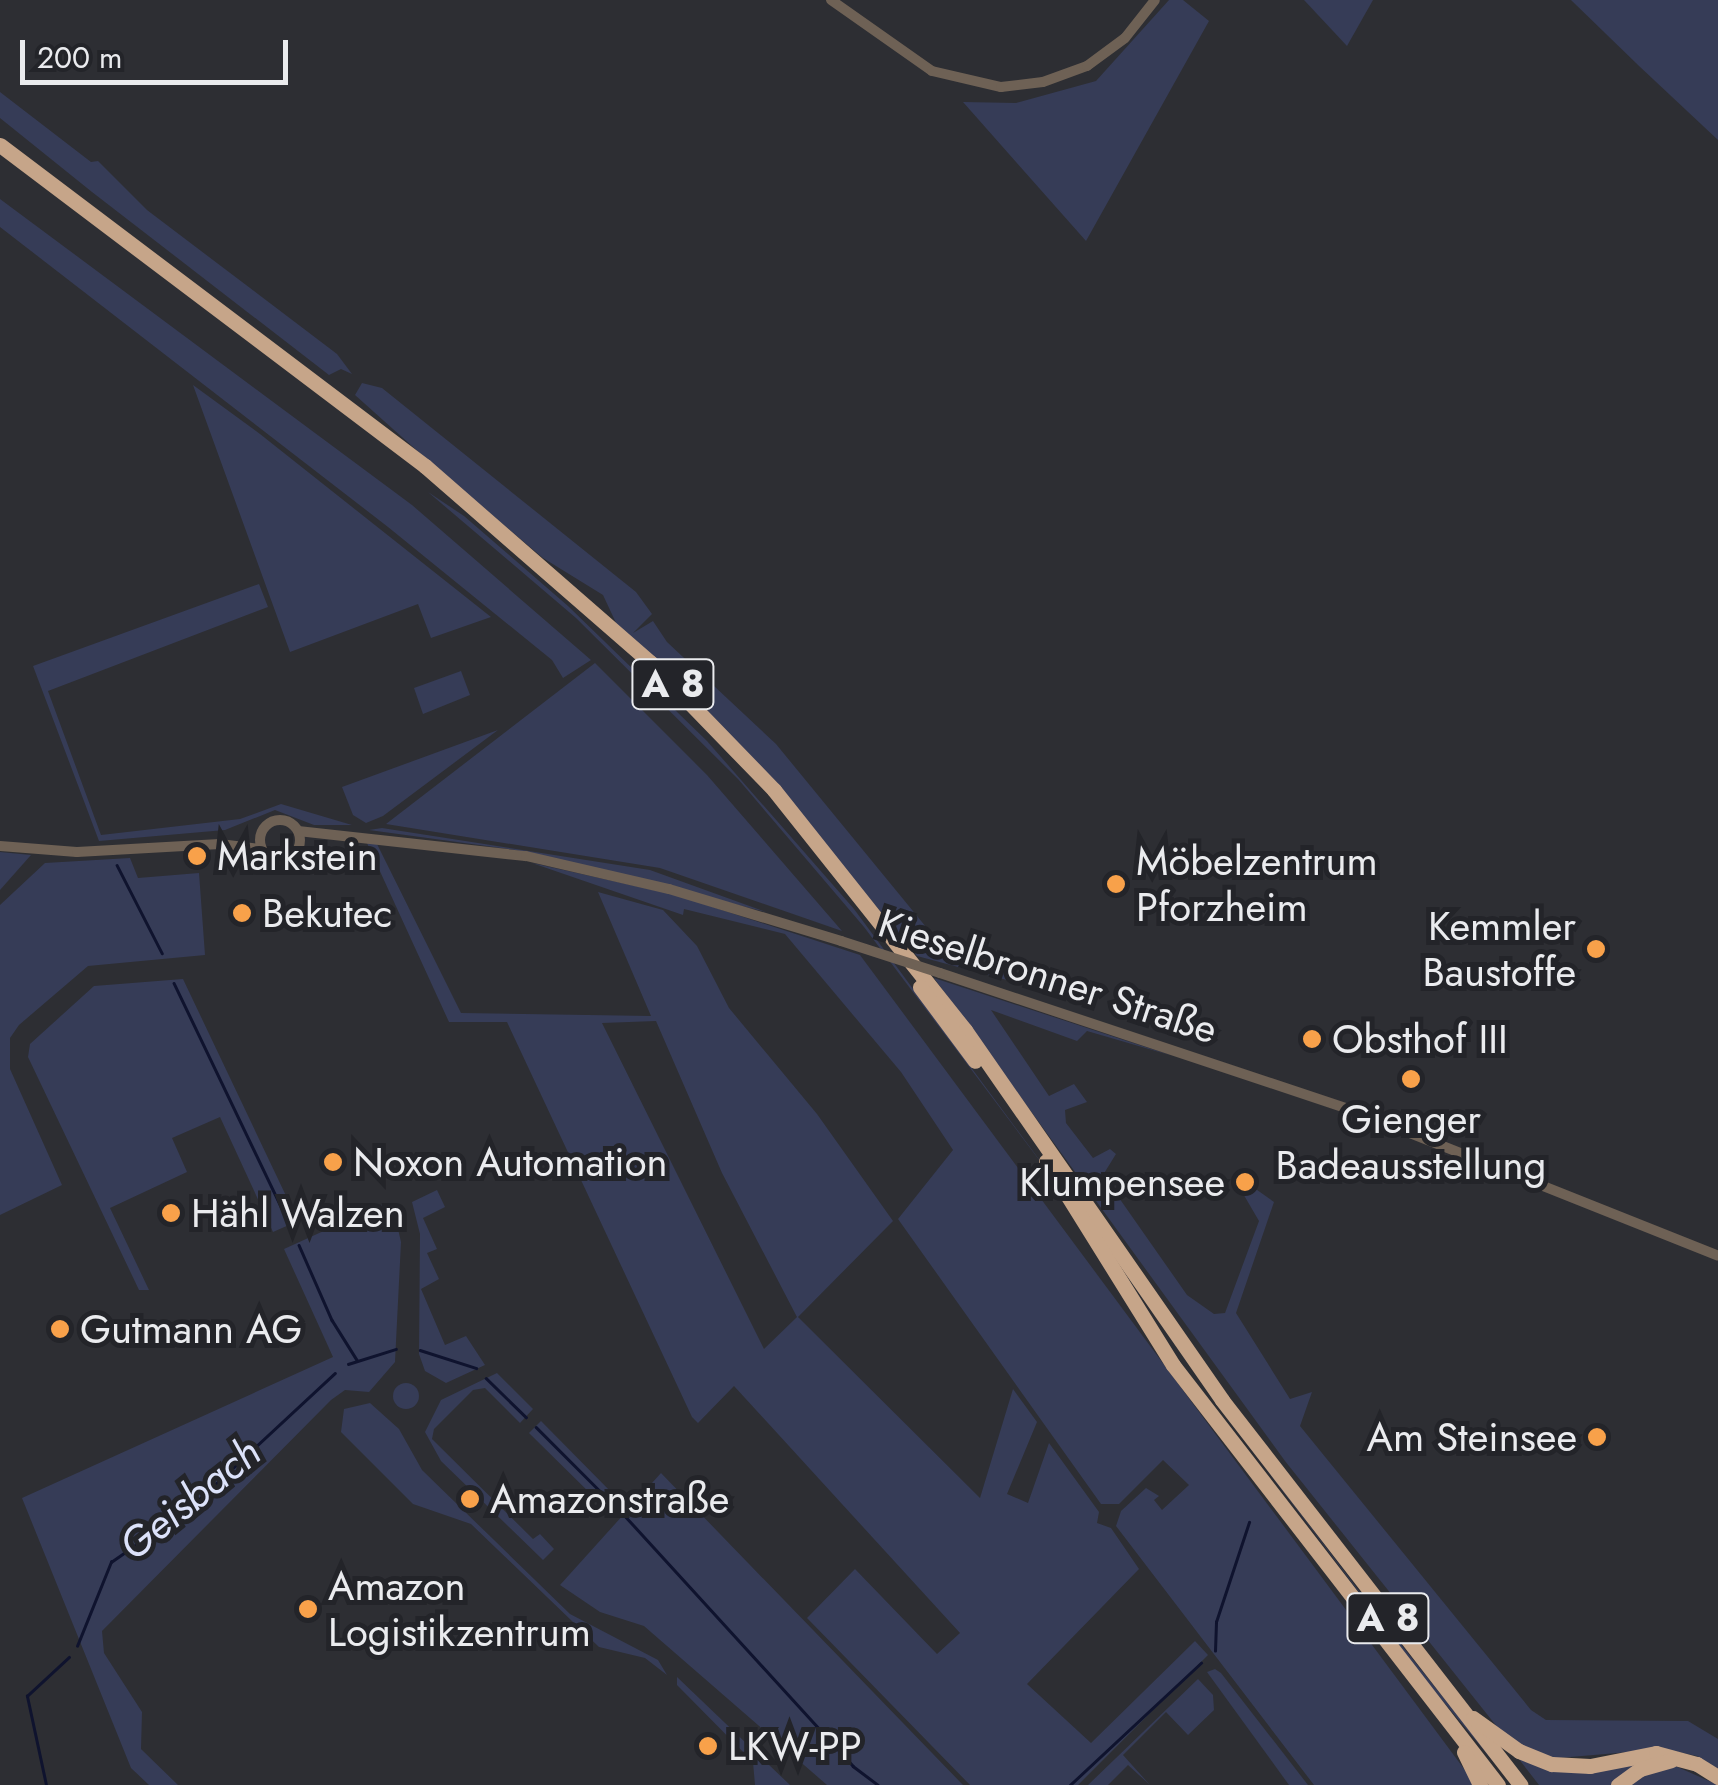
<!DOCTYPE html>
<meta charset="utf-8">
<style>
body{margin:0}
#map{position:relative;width:1718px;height:1785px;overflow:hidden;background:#2d2e33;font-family:Jost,sans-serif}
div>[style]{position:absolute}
.green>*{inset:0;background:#363c57}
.round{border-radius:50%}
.stream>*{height:2.5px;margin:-1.25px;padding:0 1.25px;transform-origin:1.25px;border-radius:1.25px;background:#0f132e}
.minor>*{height:10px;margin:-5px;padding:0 5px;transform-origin:5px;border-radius:5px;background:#6e6155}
.minor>.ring{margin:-5px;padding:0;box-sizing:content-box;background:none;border:10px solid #6e6155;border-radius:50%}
.highway>*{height:15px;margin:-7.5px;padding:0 7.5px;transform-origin:7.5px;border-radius:7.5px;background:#c6a589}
.minor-bridge>*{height:10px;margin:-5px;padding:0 5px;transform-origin:5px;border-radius:5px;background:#6e6155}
.dots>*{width:28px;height:28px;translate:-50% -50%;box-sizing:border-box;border:5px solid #232429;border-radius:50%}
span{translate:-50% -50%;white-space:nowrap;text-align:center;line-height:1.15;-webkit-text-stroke:10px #232429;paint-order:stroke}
.shield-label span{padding:2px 8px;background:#232429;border:2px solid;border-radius:8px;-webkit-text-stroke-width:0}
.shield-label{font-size:38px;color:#eaebee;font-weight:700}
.poi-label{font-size:40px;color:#eaebee}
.left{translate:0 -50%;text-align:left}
.right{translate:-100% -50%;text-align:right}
.street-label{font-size:40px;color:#eaebee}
.water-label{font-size:42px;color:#dce2fa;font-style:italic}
.scale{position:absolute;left:20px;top:40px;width:268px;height:45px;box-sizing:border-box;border:5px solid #eaebee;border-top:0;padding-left:12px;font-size:30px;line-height:35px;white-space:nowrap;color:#eaebee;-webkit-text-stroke:8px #232429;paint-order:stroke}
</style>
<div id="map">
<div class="green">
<div style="clip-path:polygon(1169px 0,1183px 0,1209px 21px,1086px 241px,963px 102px,1016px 103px,1096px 81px)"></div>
<div style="clip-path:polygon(1304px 0,1373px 0,1347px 46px)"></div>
<div style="clip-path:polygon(1571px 0,1718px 0,1718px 140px,1638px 65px)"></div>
<div style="clip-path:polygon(0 92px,91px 162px,98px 161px,147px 210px,337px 354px,352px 374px,341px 369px,329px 375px,92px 192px,0 118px)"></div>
<div style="clip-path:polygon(0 199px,412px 505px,591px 660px,563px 678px,552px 660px,388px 527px,0 227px)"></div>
<div style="clip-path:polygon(362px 383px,382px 388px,636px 592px,652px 614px,633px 633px,653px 621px,667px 642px,776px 744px,940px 944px,1048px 991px,917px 956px,791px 803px,617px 625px,603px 595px,543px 558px,441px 472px,355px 395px)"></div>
<div style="clip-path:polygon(193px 385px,260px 434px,491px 617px,431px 638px,418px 604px,290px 652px)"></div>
<div style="clip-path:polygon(428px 492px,464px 516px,568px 606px,707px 741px,854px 909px,1058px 1185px,864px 927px,738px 779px,576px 618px)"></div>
<div style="clip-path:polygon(259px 584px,268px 607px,48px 691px,101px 835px,240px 819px,281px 804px,352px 825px,314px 825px,275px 810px,225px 830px,99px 841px,33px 666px)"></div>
<div style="clip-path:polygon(595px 663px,707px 775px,842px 931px,660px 868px,386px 824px)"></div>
<div style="clip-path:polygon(461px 671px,470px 695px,423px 714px,414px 688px)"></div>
<div style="clip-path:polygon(498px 730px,383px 816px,366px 823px,353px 815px,342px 787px)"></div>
<div style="clip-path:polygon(382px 828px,650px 870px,766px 912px,515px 850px,369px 830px)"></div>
<div style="clip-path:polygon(evenodd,367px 843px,377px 844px,461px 1013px,651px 1016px,598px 892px,663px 910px,697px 946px,729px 1008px,817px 1114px,893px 1221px,798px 1317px,980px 1498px,1013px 1389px,1037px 1422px,1007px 1494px,1028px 1503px,1049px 1443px,1099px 1512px,1097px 1523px,1111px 1528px,1139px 1569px,1027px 1684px,1091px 1743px,1195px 1641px,1208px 1655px,1078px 1785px,970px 1785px,807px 1618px,855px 1569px,937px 1654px,960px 1633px,734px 1386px,698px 1423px,692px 1417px,507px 1022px,449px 1022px,367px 843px,656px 1021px,722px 1173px,797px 1317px,764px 1349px,602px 1023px,656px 1021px)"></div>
<div style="clip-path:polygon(0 852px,31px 855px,0 890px)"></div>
<div style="clip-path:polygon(130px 858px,138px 878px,199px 873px,205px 955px,88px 966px,19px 1025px,10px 1038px,10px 1069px,62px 1185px,0 1215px,0 905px,45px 863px)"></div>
<div style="clip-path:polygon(532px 863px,676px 895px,860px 955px,1476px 1785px,1314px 1785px,1116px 1526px,1121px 1511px,1146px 1488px,1159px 1496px,1154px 1500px,1162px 1510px,1189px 1485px,1163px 1460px,1119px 1504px,1101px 1504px,898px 1219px,953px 1150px,901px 1072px,785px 934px,684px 909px,683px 915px)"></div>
<div style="clip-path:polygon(934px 978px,1173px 1056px,1087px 1031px,1077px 1041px,991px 1010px,1049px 1096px,1074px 1084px,1087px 1102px,1065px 1110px,1066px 1123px,1093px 1158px,1110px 1149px,1116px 1154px,1103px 1175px,1187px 1295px,1214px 1314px,1225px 1313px,1259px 1221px,1238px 1185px,1243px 1180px,1274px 1202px,1236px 1313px,1290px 1399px,1312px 1392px,1300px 1426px,1531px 1710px,1546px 1720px,1688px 1721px,1718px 1739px,1718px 1769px,1697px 1756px,1664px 1749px,1547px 1759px,1502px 1733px,1285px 1461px)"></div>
<div style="clip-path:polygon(183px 979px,298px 1221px,273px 1232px,220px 1117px,172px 1138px,187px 1172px,110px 1208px,149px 1290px,139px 1290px,28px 1057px,30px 1044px,94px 986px)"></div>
<div style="clip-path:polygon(437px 1190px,445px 1207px,423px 1218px,437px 1249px,427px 1253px,439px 1279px,421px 1289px,445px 1345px,466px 1336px,485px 1365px,446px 1383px,425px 1371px,419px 1354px,420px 1234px,412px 1202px)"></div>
<div style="clip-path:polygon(383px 1204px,395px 1216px,401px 1242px,395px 1362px,369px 1392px,345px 1390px,331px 1400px,102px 1631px,104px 1653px,142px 1712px,141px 1749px,178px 1785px,149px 1785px,131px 1768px,22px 1498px,333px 1357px,284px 1249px)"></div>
<div style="clip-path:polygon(497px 1373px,533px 1409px,520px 1423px,485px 1388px,473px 1390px,434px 1429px,432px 1439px,533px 1539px,540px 1534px,554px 1549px,543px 1560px,441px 1461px,425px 1432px,441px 1400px)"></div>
<div class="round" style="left:393px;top:1383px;width:26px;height:26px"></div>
<div style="clip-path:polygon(1202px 1384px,1372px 1608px,1513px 1785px,1426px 1681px)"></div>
<div style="clip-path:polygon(370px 1403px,399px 1429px,422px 1470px,570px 1614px,658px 1660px,667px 1675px,645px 1658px,599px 1647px,471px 1524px,413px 1504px,341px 1432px,344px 1409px)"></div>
<div style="clip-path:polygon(541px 1421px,617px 1498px,606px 1509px,529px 1433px)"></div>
<div style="clip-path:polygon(661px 1473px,963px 1785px,827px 1785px,644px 1626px,600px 1612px,560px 1585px)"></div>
<div style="clip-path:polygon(1215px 1669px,1221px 1673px,1308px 1785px,1289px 1785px,1207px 1672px)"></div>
<div style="clip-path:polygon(677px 1677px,790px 1785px,755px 1785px,753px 1762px,677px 1685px)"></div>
<div style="clip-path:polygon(1198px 1679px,1213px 1695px,1214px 1710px,1188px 1735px,1166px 1712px,1123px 1755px,1150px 1785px,1128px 1765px,1108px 1785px,1088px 1785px)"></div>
<div style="clip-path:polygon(1515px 1754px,1531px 1761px,1645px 1758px,1613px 1785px,1539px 1785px)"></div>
<div style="clip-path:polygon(1673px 1765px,1718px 1785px,1623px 1785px,1632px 1777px)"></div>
</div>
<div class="stream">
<div style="left:117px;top:865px;width:99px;rotate:62.9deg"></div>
<div style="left:174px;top:983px;width:252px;rotate:64.4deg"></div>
<div style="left:299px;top:1245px;width:82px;rotate:66.3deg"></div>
<div style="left:332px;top:1320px;width:47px;rotate:58deg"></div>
<div style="left:420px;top:1350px;width:59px;rotate:17.8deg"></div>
<div style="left:348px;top:1364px;width:50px;rotate:-17.4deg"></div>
<div style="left:486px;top:1378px;width:56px;rotate:44.3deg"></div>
<div style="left:536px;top:1427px;width:107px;rotate:45deg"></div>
<div style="left:626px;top:1517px;width:337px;rotate:47.6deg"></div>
<div style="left:853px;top:1766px;width:31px;rotate:37deg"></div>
<div style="left:77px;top:1646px;width:91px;rotate:-68deg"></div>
<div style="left:111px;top:1562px;width:101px;rotate:-34.9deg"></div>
<div style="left:194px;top:1504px;width:192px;rotate:-42.9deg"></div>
<div style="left:1215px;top:1651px;width:29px;rotate:-88deg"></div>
<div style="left:1216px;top:1622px;width:105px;rotate:-71.7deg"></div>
<div style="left:46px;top:1785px;width:91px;rotate:-102.1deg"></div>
<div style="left:27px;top:1696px;width:57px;rotate:-42.9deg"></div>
<div style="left:1070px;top:1785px;width:179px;rotate:-43deg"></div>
</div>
<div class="minor">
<div style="left:831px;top:0;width:123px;rotate:35.1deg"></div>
<div style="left:932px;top:71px;width:71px;rotate:13.1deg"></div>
<div style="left:1001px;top:87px;width:42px;rotate:-6.8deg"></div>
<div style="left:1043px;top:82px;width:47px;rotate:-20deg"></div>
<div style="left:1087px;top:66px;width:47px;rotate:-36.4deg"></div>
<div style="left:1125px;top:38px;width:48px;rotate:-51.7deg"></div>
<div class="ring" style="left:260px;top:820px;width:30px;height:30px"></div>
<div style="left:298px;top:831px;width:229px;rotate:6.3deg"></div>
<div style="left:526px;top:856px;width:147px;rotate:13deg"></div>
<div style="left:669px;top:889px;width:180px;rotate:16.8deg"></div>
<div style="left:0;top:846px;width:77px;rotate:4.5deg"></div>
<div style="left:77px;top:852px;width:143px;rotate:-3.2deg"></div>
<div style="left:220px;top:844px;width:41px;rotate:7deg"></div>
<div style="left:940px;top:973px;width:429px;rotate:18.4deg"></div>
<div style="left:1347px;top:1108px;width:399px;rotate:21.7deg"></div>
</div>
<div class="highway">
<div style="left:0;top:145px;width:533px;rotate:37.06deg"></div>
<div style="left:425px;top:466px;width:300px;rotate:41.1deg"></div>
<div style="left:651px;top:663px;width:177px;rotate:45.9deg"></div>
<div style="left:774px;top:790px;width:307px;rotate:51.5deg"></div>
<div style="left:965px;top:1030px;width:450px;rotate:55.2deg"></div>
<div style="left:1222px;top:1400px;width:487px;rotate:52.2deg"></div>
<div style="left:920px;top:987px;width:92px;rotate:53.4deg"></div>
<div style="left:1046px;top:1161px;width:240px;rotate:58.1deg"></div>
<div style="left:1173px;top:1365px;width:531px;rotate:52.27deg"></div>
<div style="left:1473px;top:1718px;width:57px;rotate:35.7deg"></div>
<div style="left:1519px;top:1751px;width:35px;rotate:22deg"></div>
<div style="left:1552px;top:1764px;width:38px;rotate:3deg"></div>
<div style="left:1590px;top:1766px;width:67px;rotate:-11.1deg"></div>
<div style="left:1656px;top:1753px;width:42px;rotate:15deg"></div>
<div style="left:1697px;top:1764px;width:25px;rotate:32deg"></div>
<div style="left:1464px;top:1752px;width:37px;rotate:64deg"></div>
<div style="left:1618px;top:1785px;width:27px;rotate:-36deg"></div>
<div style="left:1640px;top:1769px;width:32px;rotate:-16deg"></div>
</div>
<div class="minor-bridge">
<div style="left:841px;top:941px;width:104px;rotate:17.9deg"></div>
</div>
<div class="dots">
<div style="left:197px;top:856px;background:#f8a14a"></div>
<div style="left:1116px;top:884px;background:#f8a14a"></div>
<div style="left:242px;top:913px;background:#f8a14a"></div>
<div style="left:1596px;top:949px;background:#f8a14a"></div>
<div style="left:1312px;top:1039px;background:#f8a14a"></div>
<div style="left:1411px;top:1079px;background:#f8a14a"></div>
<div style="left:333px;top:1162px;background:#f8a14a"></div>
<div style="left:1245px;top:1182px;background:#f8a14a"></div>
<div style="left:171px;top:1213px;background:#f8a14a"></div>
<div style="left:60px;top:1329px;background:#f8a14a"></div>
<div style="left:1597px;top:1437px;background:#f8a14a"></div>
<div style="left:470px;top:1499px;background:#f8a14a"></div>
<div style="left:308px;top:1609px;background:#f8a14a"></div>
<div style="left:708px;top:1746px;background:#f8a14a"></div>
</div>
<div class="shield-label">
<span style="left:673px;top:684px">A 8</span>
<span style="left:1388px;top:1618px">A 8</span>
</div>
<div class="poi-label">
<span class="left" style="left:217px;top:856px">Markstein</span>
<span class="left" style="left:1136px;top:884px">Möbelzentrum<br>Pforzheim</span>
<span class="left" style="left:262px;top:913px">Bekutec</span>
<span class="right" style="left:1576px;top:949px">Kemmler<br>Baustoffe</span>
<span class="left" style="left:1332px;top:1039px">Obsthof III</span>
<span style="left:1411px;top:1142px">Gienger<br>Badeausstellung</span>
<span class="left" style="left:353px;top:1162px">Noxon Automation</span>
<span class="right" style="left:1225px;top:1182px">Klumpensee</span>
<span class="left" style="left:191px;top:1213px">Hähl Walzen</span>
<span class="left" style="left:80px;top:1329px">Gutmann AG</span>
<span class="right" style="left:1577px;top:1437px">Am Steinsee</span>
<span class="left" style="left:490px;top:1499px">Amazonstraße</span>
<span class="left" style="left:328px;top:1609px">Amazon<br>Logistikzentrum</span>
<span class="left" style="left:728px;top:1746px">LKW-PP</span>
</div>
<div class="street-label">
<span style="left:1048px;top:976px;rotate:18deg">Kieselbronner Straße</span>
</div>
<div class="water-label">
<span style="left:190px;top:1499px;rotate:-39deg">Geisbach</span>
</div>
<div class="scale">200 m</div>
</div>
